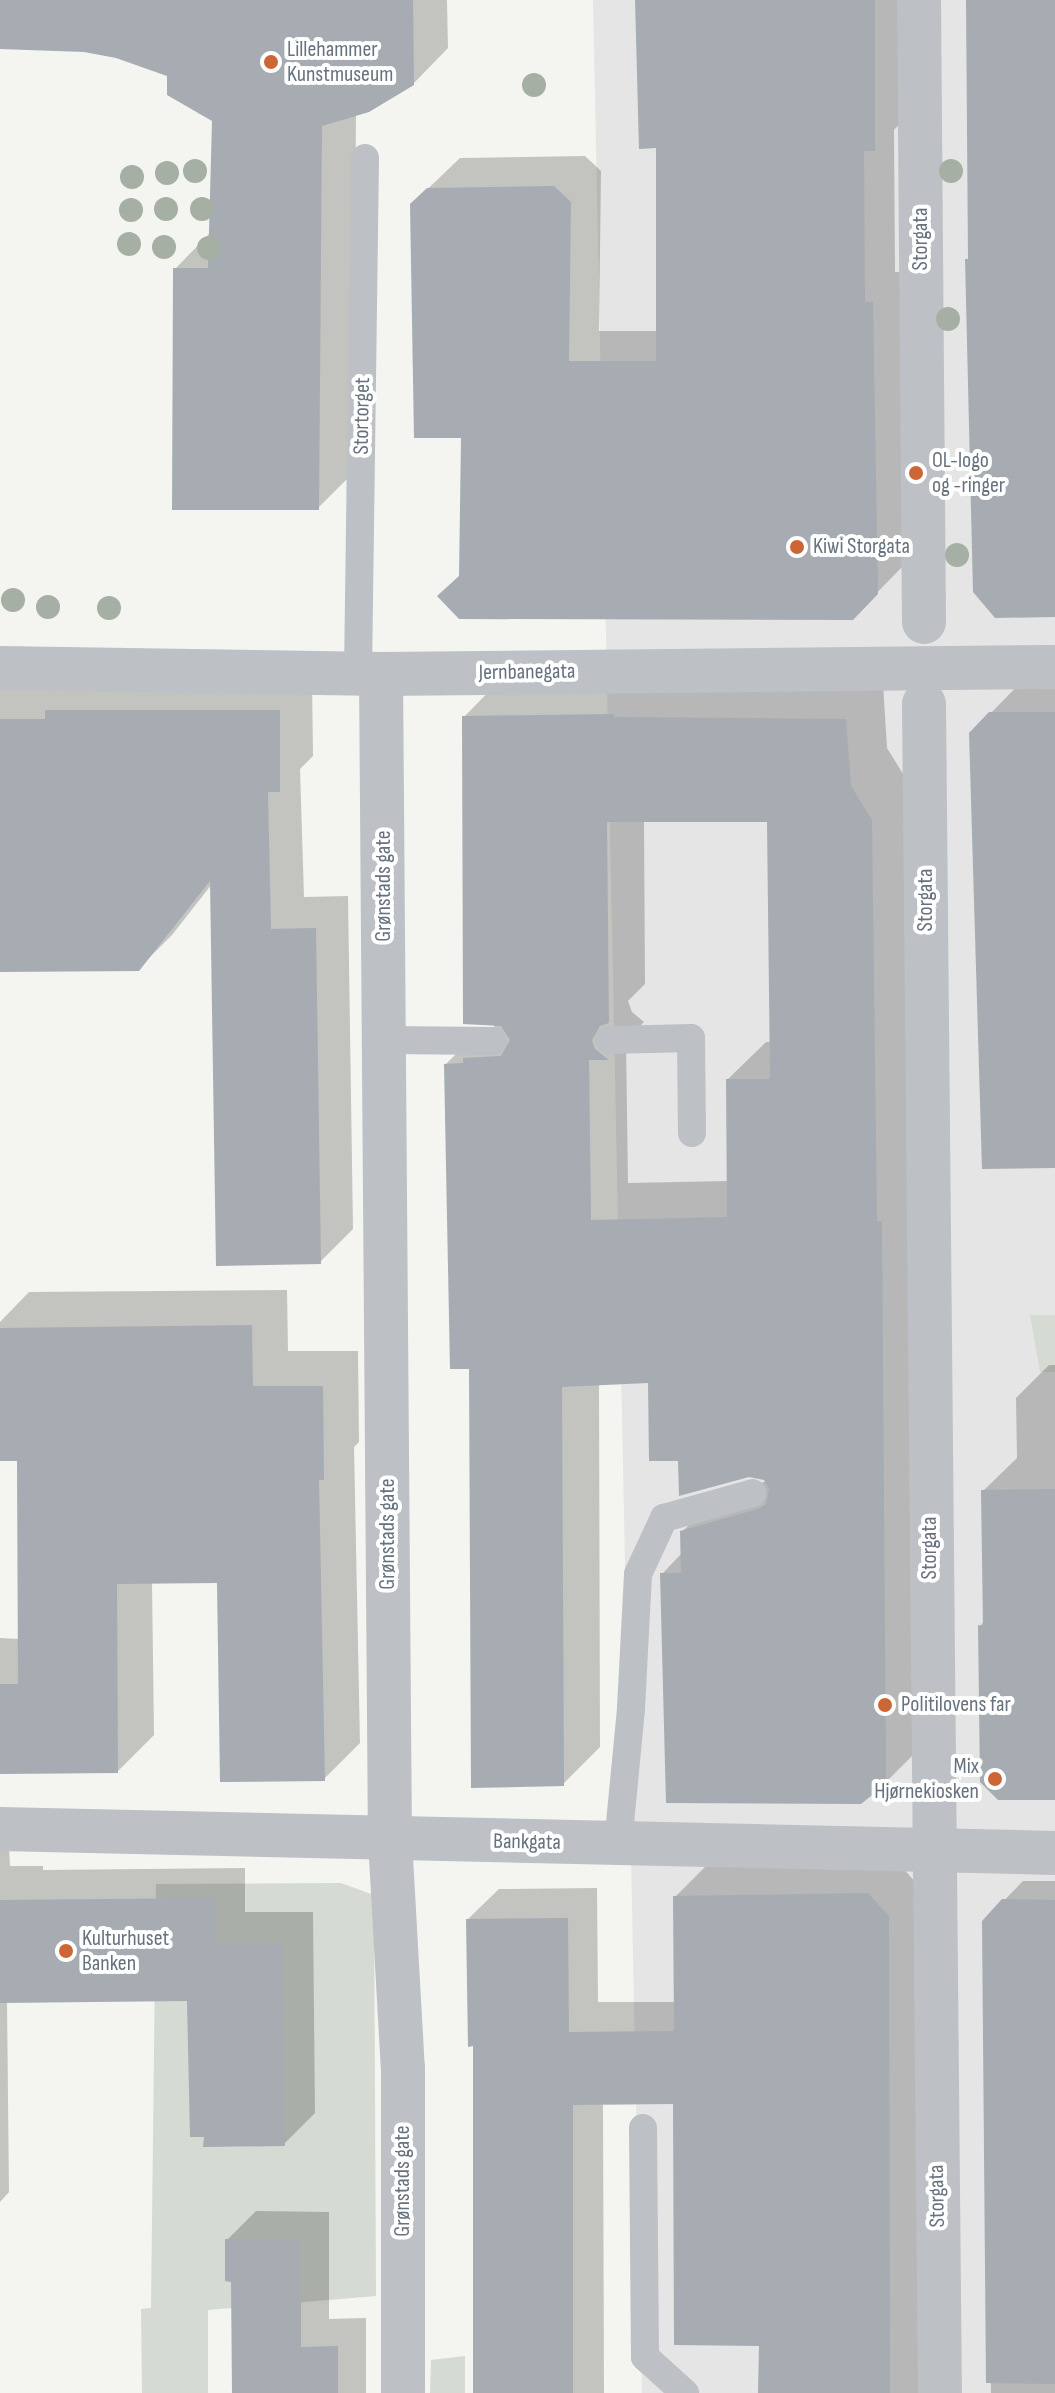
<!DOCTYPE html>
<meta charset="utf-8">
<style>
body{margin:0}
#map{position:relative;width:1055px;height:2393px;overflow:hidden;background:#f4f4f1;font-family:"Sofia Sans Condensed",sans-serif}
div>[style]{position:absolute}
.built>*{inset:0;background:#e4e5e4}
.green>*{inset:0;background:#d5dad2}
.shadow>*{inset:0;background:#0003}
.building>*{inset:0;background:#a6acb2}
.lane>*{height:28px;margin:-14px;padding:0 14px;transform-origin:14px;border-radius:14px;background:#bdc0c4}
.street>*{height:44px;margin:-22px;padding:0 22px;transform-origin:22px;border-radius:22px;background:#bdc0c4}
.trees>*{width:24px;height:24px;margin:-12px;border-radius:50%;background:#a6afa3}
.dots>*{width:22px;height:22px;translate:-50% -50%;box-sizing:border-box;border:4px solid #fff;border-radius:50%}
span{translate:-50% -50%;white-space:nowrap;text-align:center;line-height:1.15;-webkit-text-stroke:8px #fff;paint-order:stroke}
.poi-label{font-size:22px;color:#66727e}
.left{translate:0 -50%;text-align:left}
.right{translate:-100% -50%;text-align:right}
.street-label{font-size:22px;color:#66727e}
</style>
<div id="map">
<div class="built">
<div style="clip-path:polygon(593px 0,1055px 0,1055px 2393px,642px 2393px)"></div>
</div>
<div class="green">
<div style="clip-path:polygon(1030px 1315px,1055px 1315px,1055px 1372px,1040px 1372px)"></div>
<div style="clip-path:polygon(341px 1883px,374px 1895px,376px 2296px,208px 2310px,208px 2393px,142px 2393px,141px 2309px,151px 2308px,156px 1884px)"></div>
<div style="clip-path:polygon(465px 2356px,465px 2393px,430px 2393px,431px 2360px)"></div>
</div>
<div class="shadow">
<div style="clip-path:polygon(0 0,447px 0,448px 48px,413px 84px,356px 113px,353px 473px,318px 508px,175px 269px,211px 232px,214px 120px,169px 75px,117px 56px,84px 50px,0 47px)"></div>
<div style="clip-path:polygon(637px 0,905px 0,905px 118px,894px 130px,895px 272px,903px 272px,908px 561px,852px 618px,461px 575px,463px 436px,412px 204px,460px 158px,585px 156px,601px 171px,599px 331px,658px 331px,658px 146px)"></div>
<div style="clip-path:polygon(312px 677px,313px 756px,300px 769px,304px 897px,348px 896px,353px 1229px,320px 1262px,212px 884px,172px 935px,138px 969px,0 970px,0 687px)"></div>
<div style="clip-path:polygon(evenodd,501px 679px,883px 683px,887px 748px,908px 782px,923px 1745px,885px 1783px,662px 1574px,682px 1553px,682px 1532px,719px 1495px,771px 1480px,680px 1459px,650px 1381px,599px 1383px,600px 1747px,563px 1784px,471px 1367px,446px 1064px,483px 1027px,494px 1027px,464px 717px,501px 679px,644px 820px,769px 820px,772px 1042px,766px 1042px,728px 1079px,729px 1181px,628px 1183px,626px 1040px,644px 1022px,632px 1012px,628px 1001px,645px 984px,644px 820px)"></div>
<div style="clip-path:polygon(1023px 680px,1055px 680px,1055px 1166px,990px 714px)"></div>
<div style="clip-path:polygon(287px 1290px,288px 1351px,358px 1351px,359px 1442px,354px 1447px,360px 1743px,324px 1779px,219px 1581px,152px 1582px,154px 1735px,118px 1771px,0 1772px,0 1638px,20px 1639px,19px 1459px,0 1459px,0 1322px,29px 1292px)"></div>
<div style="clip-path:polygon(1049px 1365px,1055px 1365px,1055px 1798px,980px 1626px,985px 1620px,983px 1491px,1017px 1458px,1016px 1398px)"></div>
<div style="clip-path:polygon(0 1845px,9px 1847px,10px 1866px,43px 1866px,43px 1870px,245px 1868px,245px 1912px,313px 1912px,315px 2113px,284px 2144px,189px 1999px,7px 2001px,9px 2192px,0 2202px)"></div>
<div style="clip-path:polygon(899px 1864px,918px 1885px,919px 2393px,760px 2393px,761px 2344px,675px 2102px,603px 2102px,604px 2393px,476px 2393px,475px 2044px,468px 1919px,499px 1889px,597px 1888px,598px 2002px,676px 2002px,675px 1897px,706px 1866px)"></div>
<div style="clip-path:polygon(1023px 1881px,1055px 1881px,1055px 2393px,991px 2393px,984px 1921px)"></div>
<div style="clip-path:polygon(256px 2211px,329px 2212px,329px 2319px,366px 2318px,366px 2393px,234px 2393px,233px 2280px,227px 2240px)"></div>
</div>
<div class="building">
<div style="clip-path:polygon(0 0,413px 0,414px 85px,369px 112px,322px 126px,319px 510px,172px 510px,173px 268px,208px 268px,212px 121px,167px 95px,167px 76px,116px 58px,84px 52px,0 49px)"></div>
<div style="clip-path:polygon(635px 0,875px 0,875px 151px,864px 151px,865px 302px,873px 302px,878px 594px,853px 620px,459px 619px,437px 596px,459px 576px,461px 438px,414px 438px,410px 204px,427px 188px,554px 186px,571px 202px,569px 361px,656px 361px,656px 148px,639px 149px)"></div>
<div style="clip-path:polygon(966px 0,1055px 0,1055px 617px,995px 618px,973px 592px,965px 259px,968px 259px)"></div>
<div style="clip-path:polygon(45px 710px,280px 710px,280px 792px,268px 792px,271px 929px,316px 928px,321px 1264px,216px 1266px,210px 881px,139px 971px,0 972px,0 719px,45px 719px)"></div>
<div style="clip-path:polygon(989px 712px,1055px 712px,1055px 1168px,982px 1169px,969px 733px)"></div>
<div style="clip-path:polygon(evenodd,614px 714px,614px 717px,846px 719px,851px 786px,872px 820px,877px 1221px,882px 1221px,886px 1784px,861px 1804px,666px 1803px,660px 1573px,681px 1573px,680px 1531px,758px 1509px,766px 1504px,769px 1489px,764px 1480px,749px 1477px,679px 1496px,678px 1461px,649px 1461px,648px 1383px,562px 1387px,564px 1786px,471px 1788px,469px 1369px,450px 1369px,444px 1064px,463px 1063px,463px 1058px,501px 1056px,510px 1040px,501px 1026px,463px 1024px,462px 716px,614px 714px,607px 822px,767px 822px,770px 1079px,726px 1079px,727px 1217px,591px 1220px,589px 1060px,609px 1060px,595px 1049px,592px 1040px,600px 1026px,609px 1023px,607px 822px)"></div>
<div style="clip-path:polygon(252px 1325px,253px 1386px,323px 1386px,324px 1480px,319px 1480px,325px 1781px,220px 1782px,217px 1583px,117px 1584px,118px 1773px,0 1774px,0 1684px,18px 1684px,17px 1461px,0 1461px,0 1328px)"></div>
<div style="clip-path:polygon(1055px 1489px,1055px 1800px,998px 1800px,980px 1782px,978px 1625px,983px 1626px,981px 1490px)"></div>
<div style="clip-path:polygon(868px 1893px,889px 1916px,890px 2393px,758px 2393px,759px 2346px,674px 2345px,673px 2104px,573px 2105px,573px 2393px,473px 2393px,473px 2046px,468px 2047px,466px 1919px,568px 1918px,569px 2032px,674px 2031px,673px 1896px)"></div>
<div style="clip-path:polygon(215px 1898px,215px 1942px,283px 1942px,285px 2146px,203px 2147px,204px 2137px,190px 2137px,187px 2001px,0 2003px,0 1900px)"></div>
<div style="clip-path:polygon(1002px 1899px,1055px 1900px,1055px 2384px,986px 2383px,982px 1921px)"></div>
<div style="clip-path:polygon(225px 2239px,301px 2240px,301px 2347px,338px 2346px,338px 2393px,232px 2393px,231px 2282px,225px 2281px)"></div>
</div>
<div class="lane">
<div style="left:358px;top:673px;width:515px;rotate:-89.22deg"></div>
<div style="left:385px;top:1040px;width:108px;rotate:0.5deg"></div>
<div style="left:609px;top:1040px;width:82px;rotate:-1.4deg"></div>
<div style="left:691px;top:1038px;width:95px;rotate:89.4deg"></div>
<div style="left:618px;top:1844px;width:137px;rotate:-84.5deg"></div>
<div style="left:631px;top:1708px;width:134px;rotate:-87deg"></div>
<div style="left:638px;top:1574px;width:62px;rotate:-65.1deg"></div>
<div style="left:664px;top:1518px;width:92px;rotate:-15.7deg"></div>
<div style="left:643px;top:2128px;width:229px;rotate:89.5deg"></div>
<div style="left:645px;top:2357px;width:54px;rotate:42deg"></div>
</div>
<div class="street">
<div style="left:919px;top:0;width:622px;rotate:89.54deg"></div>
<div style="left:0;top:668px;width:381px;rotate:0.9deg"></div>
<div style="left:381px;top:674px;width:674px;rotate:-0.6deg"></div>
<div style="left:381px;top:674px;width:1165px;rotate:89.56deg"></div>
<div style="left:390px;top:1839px;width:229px;rotate:86.8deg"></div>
<div style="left:403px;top:2068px;width:325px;rotate:90deg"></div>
<div style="left:924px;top:704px;width:1689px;rotate:89.46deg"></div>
<div style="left:0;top:1829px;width:1055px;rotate:1.3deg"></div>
</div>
<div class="trees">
<div style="left:534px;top:85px"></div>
<div style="left:195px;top:171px"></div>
<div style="left:951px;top:171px"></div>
<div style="left:167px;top:173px"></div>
<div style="left:132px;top:177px"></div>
<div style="left:166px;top:209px"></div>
<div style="left:202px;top:209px"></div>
<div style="left:131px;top:210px"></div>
<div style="left:129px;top:244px"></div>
<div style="left:164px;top:247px"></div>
<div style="left:209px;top:248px"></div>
<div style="left:948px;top:319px"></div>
<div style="left:957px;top:555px"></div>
<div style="left:13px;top:600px"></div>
<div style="left:48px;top:607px"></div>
<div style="left:109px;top:608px"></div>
</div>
<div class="dots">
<div style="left:271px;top:62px;background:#cd6637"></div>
<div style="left:916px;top:473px;background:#cd6637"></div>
<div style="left:797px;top:547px;background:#cd6637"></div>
<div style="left:885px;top:1705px;background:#cd6637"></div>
<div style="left:995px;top:1779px;background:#cd6637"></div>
<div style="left:66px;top:1951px;background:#cd6637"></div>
</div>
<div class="poi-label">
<span class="left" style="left:287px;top:62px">Lillehammer<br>Kunstmuseum</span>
<span class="left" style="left:932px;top:473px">OL-logo<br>og -ringer</span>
<span class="left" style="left:813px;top:547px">Kiwi Storgata</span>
<span class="left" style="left:901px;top:1705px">Politilovens far</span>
<span class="right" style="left:979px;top:1779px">Mix<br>Hjørnekiosken</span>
<span class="left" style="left:82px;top:1951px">Kulturhuset<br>Banken</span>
</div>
<div class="street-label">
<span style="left:921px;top:239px;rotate:-90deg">Storgata</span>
<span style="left:362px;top:416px;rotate:-89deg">Stortorget</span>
<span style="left:527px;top:672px;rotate:-1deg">Jernbanegata</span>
<span style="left:384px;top:886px;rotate:-90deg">Grønstads gate</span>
<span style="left:926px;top:900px;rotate:-90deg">Storgata</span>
<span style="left:388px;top:1534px;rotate:-90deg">Grønstads gate</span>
<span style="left:930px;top:1548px;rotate:-90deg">Storgata</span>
<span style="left:527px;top:1842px;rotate:1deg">Bankgata</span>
<span style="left:403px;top:2181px;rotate:-90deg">Grønstads gate</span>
<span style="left:937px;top:2196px;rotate:-91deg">Storgata</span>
</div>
</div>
